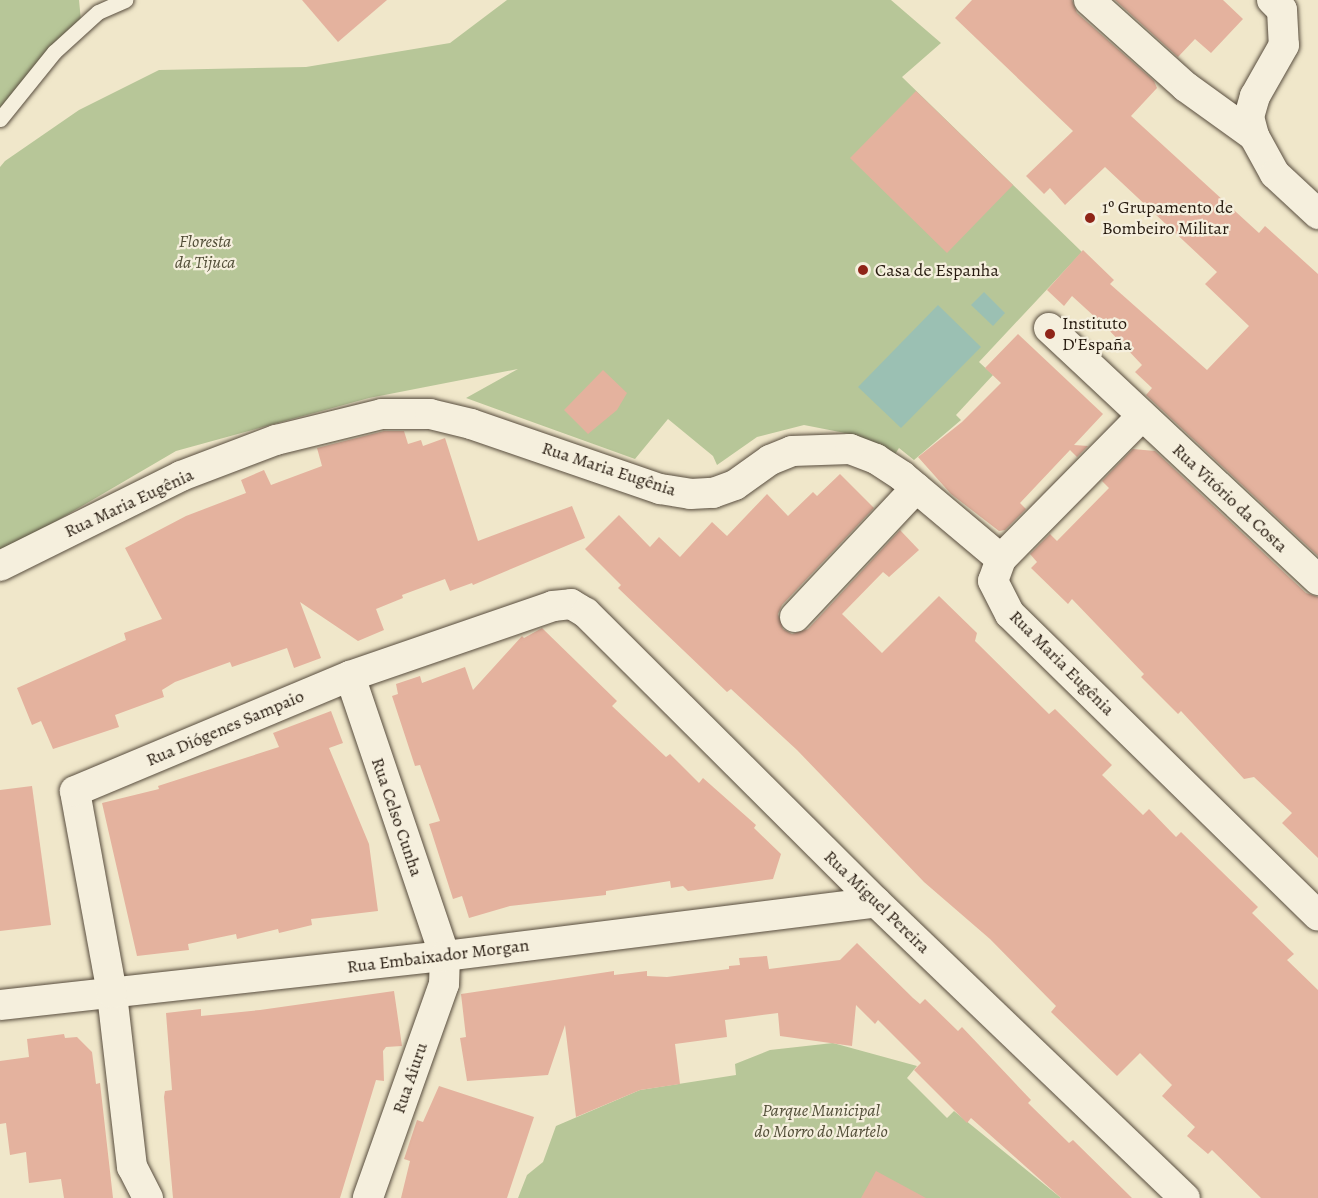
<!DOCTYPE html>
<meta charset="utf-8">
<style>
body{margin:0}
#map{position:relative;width:1318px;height:1198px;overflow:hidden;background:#f0e7ca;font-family:Alegreya,serif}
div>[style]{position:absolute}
.green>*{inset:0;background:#b7c698}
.water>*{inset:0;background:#9bc0b3}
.building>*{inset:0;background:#e4b29e}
.roads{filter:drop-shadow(0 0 2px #584d3e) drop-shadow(0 0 2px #584d3e)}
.lane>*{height:15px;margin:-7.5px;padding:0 7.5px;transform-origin:7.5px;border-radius:7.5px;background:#f5efdd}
.street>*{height:30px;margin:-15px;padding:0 15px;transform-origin:15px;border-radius:15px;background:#f5efdd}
.dots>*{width:16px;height:16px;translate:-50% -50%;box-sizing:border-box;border:3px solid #f5efdd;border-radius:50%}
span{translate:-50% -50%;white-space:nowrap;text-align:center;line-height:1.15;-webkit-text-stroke:4.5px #f5efdd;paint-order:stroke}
.poi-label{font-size:18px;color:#261a0f}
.left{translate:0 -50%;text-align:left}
.park-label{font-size:18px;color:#524e38;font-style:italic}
.street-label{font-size:18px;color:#261a0f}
</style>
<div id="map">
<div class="green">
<div style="clip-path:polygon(0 0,79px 0,82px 32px,0 108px)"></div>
<div style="clip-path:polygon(507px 0,891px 0,941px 43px,902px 77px,1082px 252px,979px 362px,993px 375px,956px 415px,961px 420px,914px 460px,899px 448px,892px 459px,850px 434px,804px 425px,757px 437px,717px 465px,713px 456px,668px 419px,635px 459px,466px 398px,518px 369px,369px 398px,176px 451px,0 554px,0 167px,5px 161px,79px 110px,159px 70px,306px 67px,450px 43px)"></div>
<div style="clip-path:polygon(833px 1043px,917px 1066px,907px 1078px,947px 1118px,954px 1111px,1061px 1198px,518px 1198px,527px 1175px,543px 1162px,556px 1126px,640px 1090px,736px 1075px,735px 1064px,770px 1050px)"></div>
</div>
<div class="water">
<div style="clip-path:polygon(984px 292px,1005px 313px,993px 326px,971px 305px)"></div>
<div style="clip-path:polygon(938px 305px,981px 347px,901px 428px,858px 387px)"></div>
</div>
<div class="building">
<div style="clip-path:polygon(302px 0,387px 0,338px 42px)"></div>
<div style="clip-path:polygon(972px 0,1072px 0,1077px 13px,1154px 81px,1157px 88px,1131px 116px,1259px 233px,1265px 226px,1318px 274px,1318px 556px,1146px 395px,1152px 388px,1135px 372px,1142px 365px,1107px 328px,1072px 296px,1064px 306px,1047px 290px,1083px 250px,1114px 280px,1110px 284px,1207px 370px,1249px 326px,1205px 284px,1217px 272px,1105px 167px,1065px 205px,1050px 188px,1044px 194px,1026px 176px,1073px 131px,955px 18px)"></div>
<div style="clip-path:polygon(1115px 0,1223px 0,1243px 19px,1211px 53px,1195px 39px,1178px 57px)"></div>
<div style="clip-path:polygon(916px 91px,1013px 185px,947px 253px,850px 158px)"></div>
<div style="clip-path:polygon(1018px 334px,1103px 414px,1074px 445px,1088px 446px,1077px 457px,1070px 450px,1020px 503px,1026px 509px,1005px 530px,999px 531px,951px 494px,918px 457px,962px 422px,1001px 383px,985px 368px)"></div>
<div style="clip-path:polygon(603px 370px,627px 393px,617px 410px,588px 434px,564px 410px)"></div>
<div style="clip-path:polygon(384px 431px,404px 431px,408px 444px,421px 440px,423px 446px,445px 438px,478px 541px,572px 506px,585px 538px,473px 585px,472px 583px,450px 591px,445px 579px,402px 595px,403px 598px,376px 609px,384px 630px,358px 641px,300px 602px,321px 658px,294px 668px,287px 648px,232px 667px,230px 662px,175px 682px,162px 690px,164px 697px,115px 715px,119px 727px,53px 749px,41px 721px,32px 725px,17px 688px,126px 640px,124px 633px,162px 619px,125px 548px,186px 516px,246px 493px,241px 480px,264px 470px,271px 485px,322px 466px,317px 448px)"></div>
<div style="clip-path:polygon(1133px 449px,1155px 451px,1306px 593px,1318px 597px,1318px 858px,1282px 823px,1292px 813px,1254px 777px,1244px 779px,1181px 711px,1178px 714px,1141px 677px,1144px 674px,1072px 599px,1068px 604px,1031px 568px,1037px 562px,1030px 554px,1050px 534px,1057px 541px,1109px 488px,1102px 481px)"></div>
<div style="clip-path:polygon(840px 474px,874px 508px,782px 605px,778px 614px,783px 629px,792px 634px,808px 629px,900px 530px,919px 550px,889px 577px,883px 572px,842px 614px,882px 653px,939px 596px,977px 633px,975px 641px,1049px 714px,1055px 709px,1112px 765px,1102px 775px,1143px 815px,1149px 809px,1176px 837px,1181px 832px,1258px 907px,1252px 913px,1294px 954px,1287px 960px,1318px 990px,1318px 1198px,1261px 1198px,1212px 1150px,1208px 1154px,1187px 1136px,1195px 1127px,1162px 1096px,1172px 1085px,1140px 1053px,1117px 1076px,1051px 1012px,1056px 1006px,990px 939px,924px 882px,797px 750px,731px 689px,727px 692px,618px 588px,621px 585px,585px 549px,619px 515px,650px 547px,659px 537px,680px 557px,712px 522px,727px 536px,767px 494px,788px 516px,813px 492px,817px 496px)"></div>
<div style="clip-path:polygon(542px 628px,617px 701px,612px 706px,666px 757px,670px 754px,699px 783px,703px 778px,756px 825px,754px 828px,781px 854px,773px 879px,688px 891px,683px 886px,671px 888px,670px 881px,606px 891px,606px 895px,510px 906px,469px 918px,462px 896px,453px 899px,429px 824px,440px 821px,420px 765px,415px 766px,392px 696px,398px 694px,396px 684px,420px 676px,422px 683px,465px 667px,473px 690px,522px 636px,524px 638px)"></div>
<div style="clip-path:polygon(331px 711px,343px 743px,329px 748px,369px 844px,378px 911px,311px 919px,312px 925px,279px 933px,278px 929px,237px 939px,236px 934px,188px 944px,189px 950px,137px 956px,102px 803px,159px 789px,158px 786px,279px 747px,273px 733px)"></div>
<div style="clip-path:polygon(32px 786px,51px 925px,0 931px,0 790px)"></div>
<div style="clip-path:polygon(857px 943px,913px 998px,920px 1004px,925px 999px,958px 1031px,962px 1027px,1031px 1100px,1028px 1103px,1069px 1143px,1073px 1140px,1132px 1198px,1061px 1198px,971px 1118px,967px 1123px,914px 1070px,921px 1063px,878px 1020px,875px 1024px,856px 1005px,852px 1046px,780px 1036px,778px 1013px,725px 1020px,727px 1037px,675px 1044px,680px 1084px,640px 1090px,576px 1117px,565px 1025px,548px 1075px,467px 1081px,460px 1038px,466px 1037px,461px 994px,614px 971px,614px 975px,647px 971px,647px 976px,667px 977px,729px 969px,729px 966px,740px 965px,739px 958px,767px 956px,769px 969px,840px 960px)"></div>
<div style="clip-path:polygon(394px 991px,402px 1046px,386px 1047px,383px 1051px,384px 1081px,376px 1080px,340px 1198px,173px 1198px,164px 1097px,165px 1091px,172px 1090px,166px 1013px,201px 1009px,201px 1016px,260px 1010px)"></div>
<div style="clip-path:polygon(64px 1034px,65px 1038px,77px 1037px,92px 1052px,96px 1084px,100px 1083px,113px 1198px,64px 1198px,61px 1179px,29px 1183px,26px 1152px,10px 1155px,6px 1123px,0 1124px,0 1061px,29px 1057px,27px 1039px)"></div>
<div style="clip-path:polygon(439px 1086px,534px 1117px,507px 1198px,401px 1198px,410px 1161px,404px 1159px,417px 1120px,423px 1122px)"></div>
<div style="clip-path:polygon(876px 1171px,926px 1198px,861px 1198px)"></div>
</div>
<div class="roads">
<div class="lane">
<div style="left:0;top:119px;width:86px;rotate:-51.1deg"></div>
<div style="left:54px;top:52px;width:59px;rotate:-42.3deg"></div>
<div style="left:98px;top:12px;width:30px;rotate:-24deg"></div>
</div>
<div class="street">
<div style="left:1089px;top:0;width:130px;rotate:41.9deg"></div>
<div style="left:1186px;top:87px;width:84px;rotate:35.8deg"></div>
<div style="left:1272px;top:0;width:14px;rotate:45deg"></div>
<div style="left:1282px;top:10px;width:35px;rotate:87deg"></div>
<div style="left:1284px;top:45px;width:59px;rotate:119.6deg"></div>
<div style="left:1255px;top:96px;width:22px;rotate:106deg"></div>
<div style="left:1249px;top:117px;width:20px;rotate:75deg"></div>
<div style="left:1254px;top:136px;width:43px;rotate:61.1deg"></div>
<div style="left:1275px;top:174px;width:59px;rotate:42.9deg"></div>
<div style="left:1049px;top:328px;width:369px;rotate:43.1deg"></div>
<div style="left:1142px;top:416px;width:201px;rotate:134.6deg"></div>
<div style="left:1001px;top:559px;width:23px;rotate:110deg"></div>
<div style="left:993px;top:581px;width:37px;rotate:63deg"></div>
<div style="left:1010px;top:614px;width:431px;rotate:44.4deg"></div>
<div style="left:0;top:566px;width:202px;rotate:-26.4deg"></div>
<div style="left:181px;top:476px;width:102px;rotate:-20.8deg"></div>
<div style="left:276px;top:440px;width:109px;rotate:-13.8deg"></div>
<div style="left:382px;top:414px;width:48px"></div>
<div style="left:430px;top:414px;width:42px;rotate:13.7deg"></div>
<div style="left:471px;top:424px;width:200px;rotate:19deg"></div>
<div style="left:660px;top:489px;width:31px;rotate:9deg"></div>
<div style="left:691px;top:494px;width:22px;rotate:-3deg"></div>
<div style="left:713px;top:493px;width:23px;rotate:-20deg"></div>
<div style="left:735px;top:485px;width:43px;rotate:-35.5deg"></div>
<div style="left:770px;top:460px;width:24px;rotate:-22deg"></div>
<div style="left:792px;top:451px;width:58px;rotate:-2deg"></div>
<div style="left:850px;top:449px;width:28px;rotate:21deg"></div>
<div style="left:876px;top:459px;width:31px;rotate:33deg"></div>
<div style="left:902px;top:476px;width:129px;rotate:40deg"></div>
<div style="left:795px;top:617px;width:177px;rotate:-46.8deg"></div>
<div style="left:350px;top:676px;width:296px;rotate:71.3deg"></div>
<div style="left:445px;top:956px;width:28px;rotate:92deg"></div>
<div style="left:444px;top:984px;width:227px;rotate:109.6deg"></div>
<div style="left:0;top:1005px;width:448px;rotate:-6.3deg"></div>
<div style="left:445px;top:956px;width:434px;rotate:-7.1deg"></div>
<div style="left:148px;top:1198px;width:35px;rotate:-117deg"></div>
<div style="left:132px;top:1167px;width:175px;rotate:-96.6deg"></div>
<div style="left:112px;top:993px;width:205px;rotate:-100.4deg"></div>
<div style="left:75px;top:791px;width:298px;rotate:-22.7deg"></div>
<div style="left:350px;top:676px;width:215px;rotate:-19deg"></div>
<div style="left:553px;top:606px;width:18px;rotate:-6deg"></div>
<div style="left:571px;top:604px;width:17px;rotate:31deg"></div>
<div style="left:586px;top:613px;width:409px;rotate:44.9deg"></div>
<div style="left:876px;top:902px;width:428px;rotate:43.8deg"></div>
</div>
</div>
<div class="dots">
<div style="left:1090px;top:218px;background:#8f2418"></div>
<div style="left:863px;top:270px;background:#8f2418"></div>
<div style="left:1050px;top:334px;background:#8f2418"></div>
</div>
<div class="poi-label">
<span class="left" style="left:1102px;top:218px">1º Grupamento de<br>Bombeiro Militar</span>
<span class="left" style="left:875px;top:270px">Casa de Espanha</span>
<span class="left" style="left:1062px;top:334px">Instituto<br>D'España</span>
</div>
<div class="park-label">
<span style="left:205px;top:252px">Floresta<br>da Tijuca</span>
<span style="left:821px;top:1121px">Parque Municipal<br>do Morro do Martelo</span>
</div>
<div class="street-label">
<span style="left:609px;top:469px;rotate:18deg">Rua Maria Eugênia</span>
<span style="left:1230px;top:498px;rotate:43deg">Rua Vitório da Costa</span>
<span style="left:129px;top:503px;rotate:-25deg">Rua Maria Eugênia</span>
<span style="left:1062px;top:663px;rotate:45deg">Rua Maria Eugênia</span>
<span style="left:225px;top:728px;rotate:-23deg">Rua Diógenes Sampaio</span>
<span style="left:397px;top:817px;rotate:71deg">Rua Celso Cunha</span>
<span style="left:877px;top:902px;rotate:44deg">Rua Miguel Pereira</span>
<span style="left:438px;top:956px;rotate:-7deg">Rua Embaixador Morgan</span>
<span style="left:410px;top:1078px;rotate:-71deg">Rua Aiuru</span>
</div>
</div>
